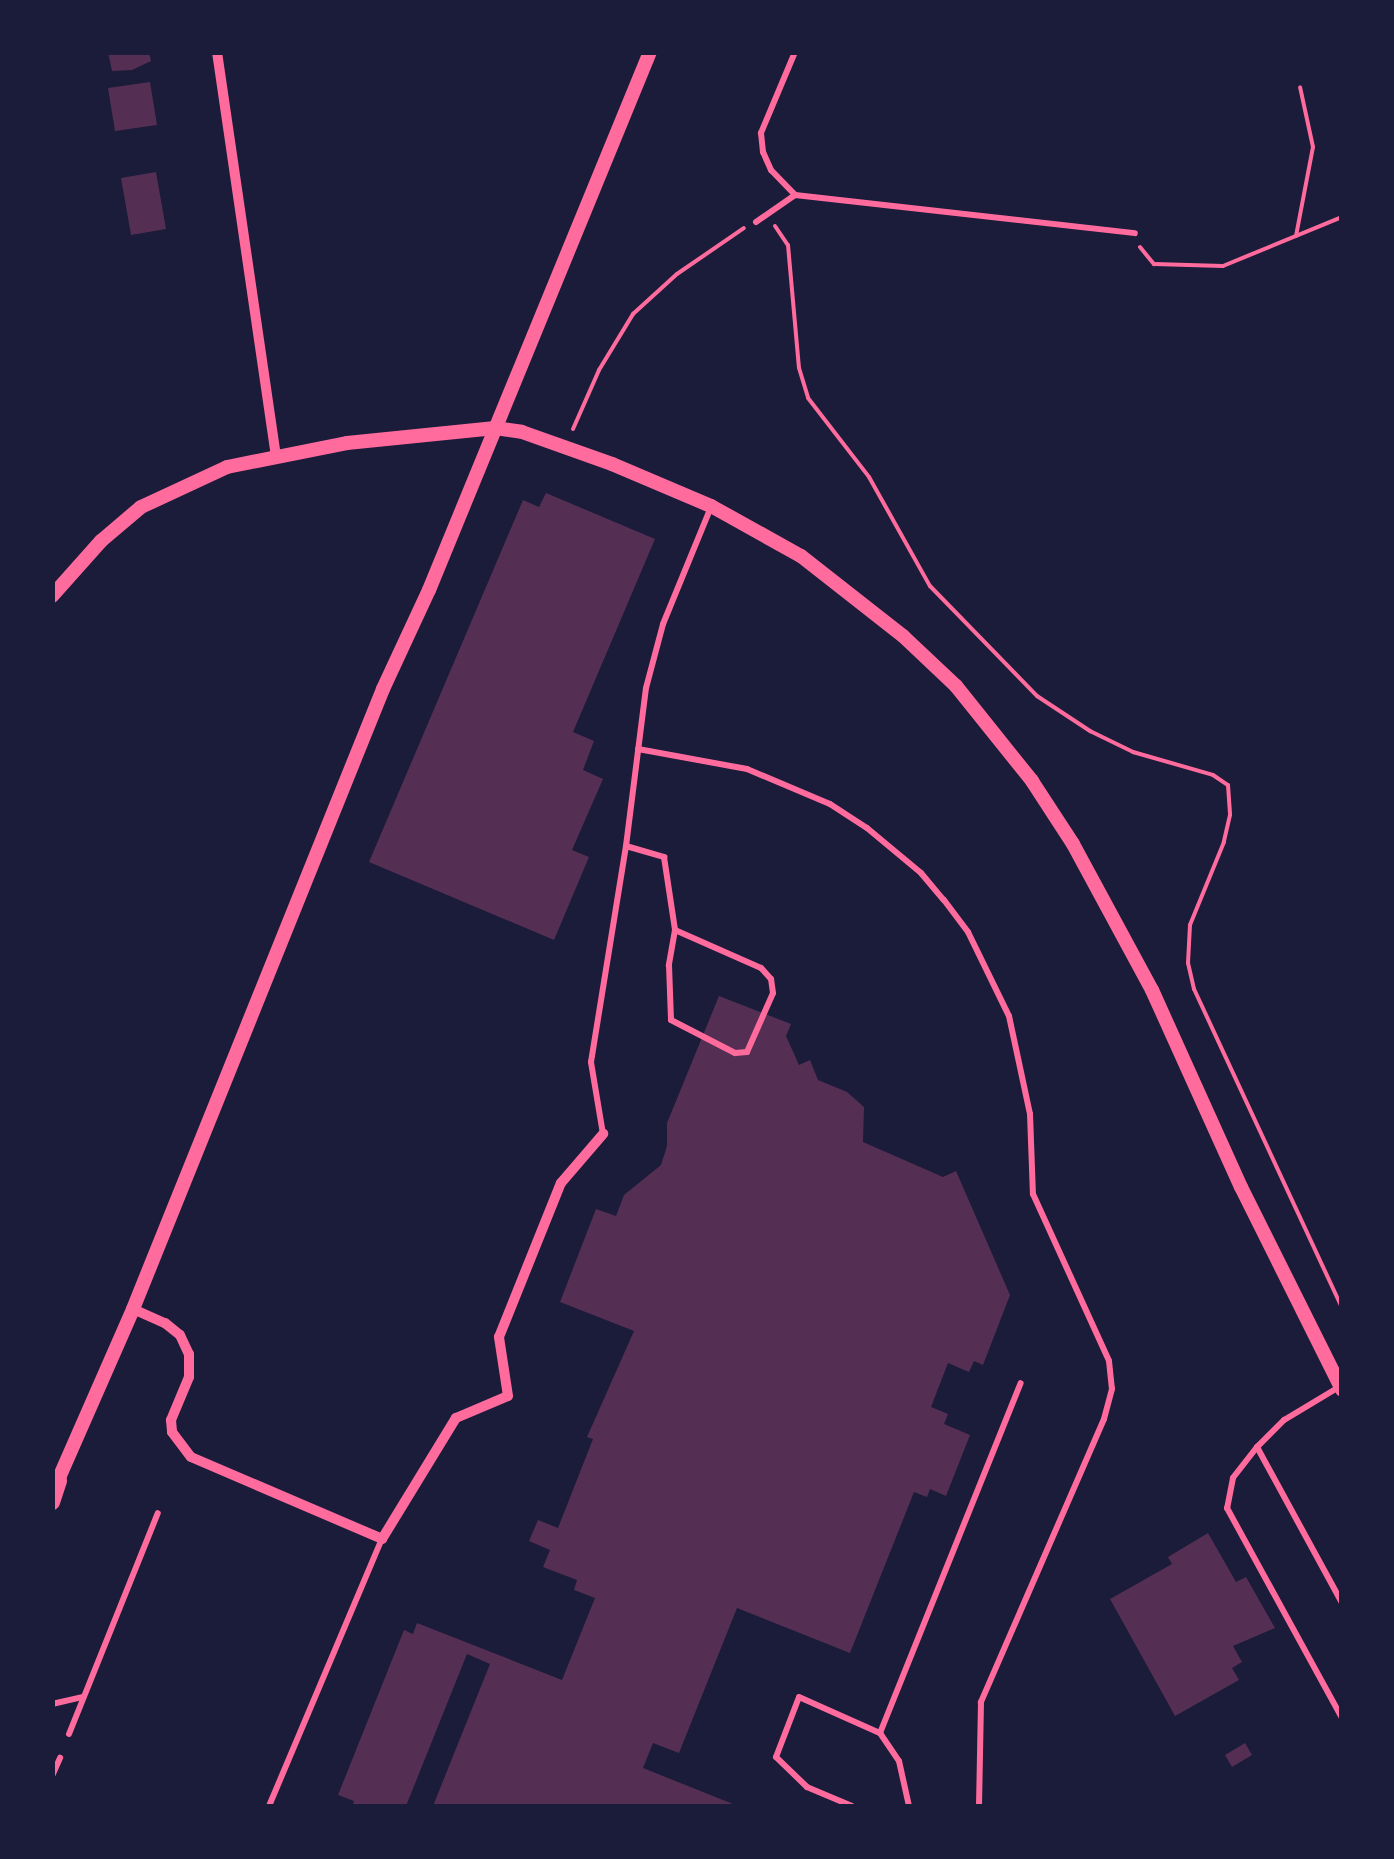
<!DOCTYPE html>
<style>
body{margin:0}
#map{position:relative;width:1394px;height:1859px;overflow:hidden;background:#1b1b3a;font-family:"Noto Sans",sans-serif}
div>[style]{position:absolute}
.building>*{inset:0;background:#542f53}
.path>*{height:4px;margin:-2px;padding:0 2px;transform-origin:2px;border-radius:2px;background:#ff6b9d}
.service>*{height:6px;margin:-3px;padding:0 3px;transform-origin:3px;border-radius:3px;background:#ff6b9d}
.minor>*{height:10px;margin:-5px;padding:0 5px;transform-origin:5px;border-radius:5px;background:#ff6b9d}
.tertiary>*{height:14px;margin:-7px;padding:0 7px;transform-origin:7px;border-radius:7px;background:#ff6b9d}
.secondary>*{height:15px;margin:-7.5px;padding:0 7.5px;transform-origin:7.5px;border-radius:7.5px;background:#ff6b9d}
span{translate:-50% -50%;white-space:nowrap;text-align:center;line-height:1.15;-webkit-text-stroke:8px #1b1b3a;paint-order:stroke}
.frame{position:absolute;inset:0;border:55px solid #1b1b3a;pointer-events:none}
</style>
<div id="map">
<div class="building">
<div style="clip-path:polygon(108px 52px,149px 52px,151px 61px,132px 70px,112px 71px)"></div>
<div style="clip-path:polygon(150px 82px,157px 125px,115px 131px,108px 88px)"></div>
<div style="clip-path:polygon(156px 172px,166px 229px,131px 235px,121px 178px)"></div>
<div style="clip-path:polygon(546px 493px,655px 539px,573px 732px,594px 741px,583px 770px,603px 779px,572px 850px,589px 857px,554px 940px,369px 862px,523px 500px,539px 507px)"></div>
<div style="clip-path:polygon(719px 996px,791px 1024px,786px 1036px,799px 1065px,810px 1060px,818px 1080px,847px 1092px,864px 1107px,863px 1142px,943px 1177px,956px 1171px,1010px 1295px,983px 1365px,974px 1361px,969px 1372px,948px 1363px,931px 1407px,948px 1414px,944px 1424px,970px 1435px,946px 1496px,930px 1489px,927px 1497px,914px 1492px,850px 1653px,737px 1608px,679px 1753px,653px 1743px,643px 1768px,738px 1806px,433px 1806px,490px 1664px,467px 1654px,406px 1806px,353px 1805px,354px 1801px,338px 1795px,404px 1630px,413px 1634px,417px 1623px,562px 1680px,595px 1598px,574px 1590px,577px 1580px,543px 1567px,550px 1550px,529px 1541px,538px 1520px,558px 1528px,593px 1439px,587px 1437px,634px 1331px,560px 1302px,596px 1209px,616px 1216px,624px 1195px,661px 1165px,667px 1146px,667px 1123px)"></div>
<div style="clip-path:polygon(1208px 1533px,1236px 1582px,1246px 1577px,1275px 1628px,1233px 1646px,1242px 1662px,1232px 1668px,1239px 1680px,1175px 1716px,1110px 1599px,1172px 1564px,1168px 1557px)"></div>
<div style="clip-path:polygon(1245px 1743px,1252px 1755px,1232px 1767px,1225px 1755px)"></div>
</div>
<div class="path">
<div style="left:775px;top:226px;width:23px;rotate:56deg"></div>
<div style="left:788px;top:245px;width:123px;rotate:84.9deg"></div>
<div style="left:799px;top:368px;width:31px;rotate:73deg"></div>
<div style="left:808px;top:398px;width:100px;rotate:52.3deg"></div>
<div style="left:869px;top:477px;width:125px;rotate:60.8deg"></div>
<div style="left:930px;top:586px;width:153px;rotate:45.8deg"></div>
<div style="left:1037px;top:696px;width:64px;rotate:33.4deg"></div>
<div style="left:1090px;top:731px;width:48px;rotate:26deg"></div>
<div style="left:1133px;top:752px;width:83px;rotate:16deg"></div>
<div style="left:1213px;top:775px;width:18px;rotate:34deg"></div>
<div style="left:1228px;top:785px;width:30px;rotate:86deg"></div>
<div style="left:1230px;top:815px;width:28px;rotate:103deg"></div>
<div style="left:1224px;top:842px;width:90px;rotate:112.3deg"></div>
<div style="left:1190px;top:925px;width:38px;rotate:93deg"></div>
<div style="left:1188px;top:963px;width:27px;rotate:77deg"></div>
<div style="left:1194px;top:989px;width:352px;rotate:65.1deg"></div>
<div style="left:1296px;top:236px;width:91px;rotate:-79.2deg"></div>
<div style="left:1313px;top:147px;width:61px;rotate:-102.2deg"></div>
<div style="left:1140px;top:247px;width:22px;rotate:51deg"></div>
<div style="left:1154px;top:264px;width:69px;rotate:1.7deg"></div>
<div style="left:1223px;top:266px;width:129px;rotate:-22.4deg"></div>
<div style="left:573px;top:429px;width:64px;rotate:-66.2deg"></div>
<div style="left:599px;top:370px;width:66px;rotate:-58.7deg"></div>
<div style="left:633px;top:314px;width:59px;rotate:-42.3deg"></div>
<div style="left:677px;top:274px;width:81px;rotate:-34.5deg"></div>
</div>
<div class="service">
<div style="left:795px;top:52px;width:88px;rotate:112.8deg"></div>
<div style="left:761px;top:133px;width:19px;rotate:84deg"></div>
<div style="left:763px;top:152px;width:20px;rotate:66deg"></div>
<div style="left:771px;top:170px;width:35px;rotate:46deg"></div>
<div style="left:795px;top:195px;width:342px;rotate:6.4deg"></div>
<div style="left:756px;top:222px;width:47px;rotate:-34.7deg"></div>
<div style="left:638px;top:749px;width:111px;rotate:10.4deg"></div>
<div style="left:747px;top:769px;width:90px;rotate:22.9deg"></div>
<div style="left:830px;top:804px;width:44px;rotate:33deg"></div>
<div style="left:867px;top:828px;width:70px;rotate:39.8deg"></div>
<div style="left:921px;top:873px;width:35px;rotate:50deg"></div>
<div style="left:944px;top:900px;width:40px;rotate:53deg"></div>
<div style="left:968px;top:932px;width:93px;rotate:64deg"></div>
<div style="left:1009px;top:1016px;width:100px;rotate:77.9deg"></div>
<div style="left:1030px;top:1114px;width:80px;rotate:87.9deg"></div>
<div style="left:1033px;top:1194px;width:183px;rotate:65.5deg"></div>
<div style="left:1109px;top:1361px;width:28px;rotate:84deg"></div>
<div style="left:1112px;top:1389px;width:31px;rotate:105deg"></div>
<div style="left:1104px;top:1419px;width:309px;rotate:113.5deg"></div>
<div style="left:981px;top:1702px;width:104px;rotate:91.1deg"></div>
<div style="left:626px;top:846px;width:40px;rotate:16deg"></div>
<div style="left:664px;top:857px;width:74px;rotate:81.4deg"></div>
<div style="left:675px;top:930px;width:36px;rotate:100deg"></div>
<div style="left:669px;top:965px;width:55px;rotate:87.9deg"></div>
<div style="left:671px;top:1020px;width:72px;rotate:27.3deg"></div>
<div style="left:735px;top:1053px;width:12px;rotate:-5deg"></div>
<div style="left:747px;top:1052px;width:64px;rotate:-66.2deg"></div>
<div style="left:773px;top:993px;width:14px;rotate:-98deg"></div>
<div style="left:771px;top:979px;width:15px;rotate:-132deg"></div>
<div style="left:761px;top:968px;width:94px;rotate:-156.2deg"></div>
<div style="left:603px;top:1134px;width:73px;rotate:-99.5deg"></div>
<div style="left:591px;top:1062px;width:219px;rotate:-80.8deg"></div>
<div style="left:626px;top:846px;width:159px;rotate:-82.8deg"></div>
<div style="left:646px;top:688px;width:66px;rotate:-75.1deg"></div>
<div style="left:663px;top:624px;width:126px;rotate:-67.7deg"></div>
<div style="left:1339px;top:1387px;width:64px;rotate:149deg"></div>
<div style="left:1284px;top:1420px;width:38px;rotate:135deg"></div>
<div style="left:1257px;top:1447px;width:39px;rotate:128deg"></div>
<div style="left:1233px;top:1478px;width:31px;rotate:101deg"></div>
<div style="left:1227px;top:1508px;width:239px;rotate:61.3deg"></div>
<div style="left:1257px;top:1447px;width:178px;rotate:61.4deg"></div>
<div style="left:52px;top:1704px;width:32px;rotate:-13deg"></div>
<div style="left:880px;top:1733px;width:377px;rotate:-68.1deg"></div>
<div style="left:69px;top:1734px;width:238px;rotate:-68.1deg"></div>
<div style="left:52px;top:1776px;width:20px;rotate:-66deg"></div>
<div style="left:269px;top:1806px;width:290px;rotate:-67.1deg"></div>
<div style="left:852px;top:1806px;width:49px;rotate:-157.1deg"></div>
<div style="left:807px;top:1787px;width:43px;rotate:-135.9deg"></div>
<div style="left:776px;top:1757px;width:64px;rotate:-69deg"></div>
<div style="left:799px;top:1697px;width:89px;rotate:24deg"></div>
<div style="left:880px;top:1733px;width:34px;rotate:56deg"></div>
<div style="left:899px;top:1761px;width:46px;rotate:77.5deg"></div>
</div>
<div class="minor">
<div style="left:217px;top:52px;width:407px;rotate:81.7deg"></div>
<div style="left:133px;top:1309px;width:35px;rotate:24deg"></div>
<div style="left:165px;top:1323px;width:19px;rotate:39deg"></div>
<div style="left:180px;top:1335px;width:21px;rotate:65deg"></div>
<div style="left:189px;top:1354px;width:23px;rotate:90deg"></div>
<div style="left:189px;top:1377px;width:47px;rotate:112.7deg"></div>
<div style="left:171px;top:1420px;width:12px;rotate:85deg"></div>
<div style="left:172px;top:1432px;width:31px;rotate:53deg"></div>
<div style="left:191px;top:1457px;width:208px;rotate:23.2deg"></div>
<div style="left:382px;top:1539px;width:142px;rotate:-58.6deg"></div>
<div style="left:456px;top:1418px;width:56px;rotate:-22.9deg"></div>
<div style="left:508px;top:1396px;width:60px;rotate:-98.7deg"></div>
<div style="left:499px;top:1337px;width:166px;rotate:-68.1deg"></div>
<div style="left:561px;top:1183px;width:65px;rotate:-49.4deg"></div>
</div>
<div class="tertiary">
<div style="left:52px;top:596px;width:74px;rotate:-48.3deg"></div>
<div style="left:101px;top:541px;width:52px;rotate:-40.4deg"></div>
<div style="left:141px;top:507px;width:95px;rotate:-24.9deg"></div>
<div style="left:227px;top:467px;width:122px;rotate:-11.3deg"></div>
<div style="left:347px;top:443px;width:149px;rotate:-5.8deg"></div>
<div style="left:495px;top:428px;width:27px;rotate:8deg"></div>
<div style="left:522px;top:432px;width:96px;rotate:19.6deg"></div>
<div style="left:612px;top:464px;width:108px;rotate:23deg"></div>
<div style="left:711px;top:506px;width:103px;rotate:29.1deg"></div>
<div style="left:801px;top:556px;width:130px;rotate:38.1deg"></div>
<div style="left:903px;top:636px;width:73px;rotate:43.3deg"></div>
<div style="left:956px;top:686px;width:122px;rotate:51.3deg"></div>
<div style="left:1032px;top:781px;width:75px;rotate:56.9deg"></div>
<div style="left:1073px;top:844px;width:166px;rotate:61.6deg"></div>
<div style="left:1152px;top:990px;width:216px;rotate:65.7deg"></div>
<div style="left:1241px;top:1187px;width:227px;rotate:63.5deg"></div>
<div style="left:55px;top:1487px;width:194px;rotate:-66.3deg"></div>
<div style="left:133px;top:1309px;width:669px;rotate:-68.04deg"></div>
<div style="left:383px;top:689px;width:109px;rotate:-65.1deg"></div>
<div style="left:429px;top:590px;width:582px;rotate:-67.67deg"></div>
</div>
<div class="secondary">
<div style="left:52px;top:1502px;width:23px;rotate:-72deg"></div>
</div>
<div class="frame"></div>
</div>
